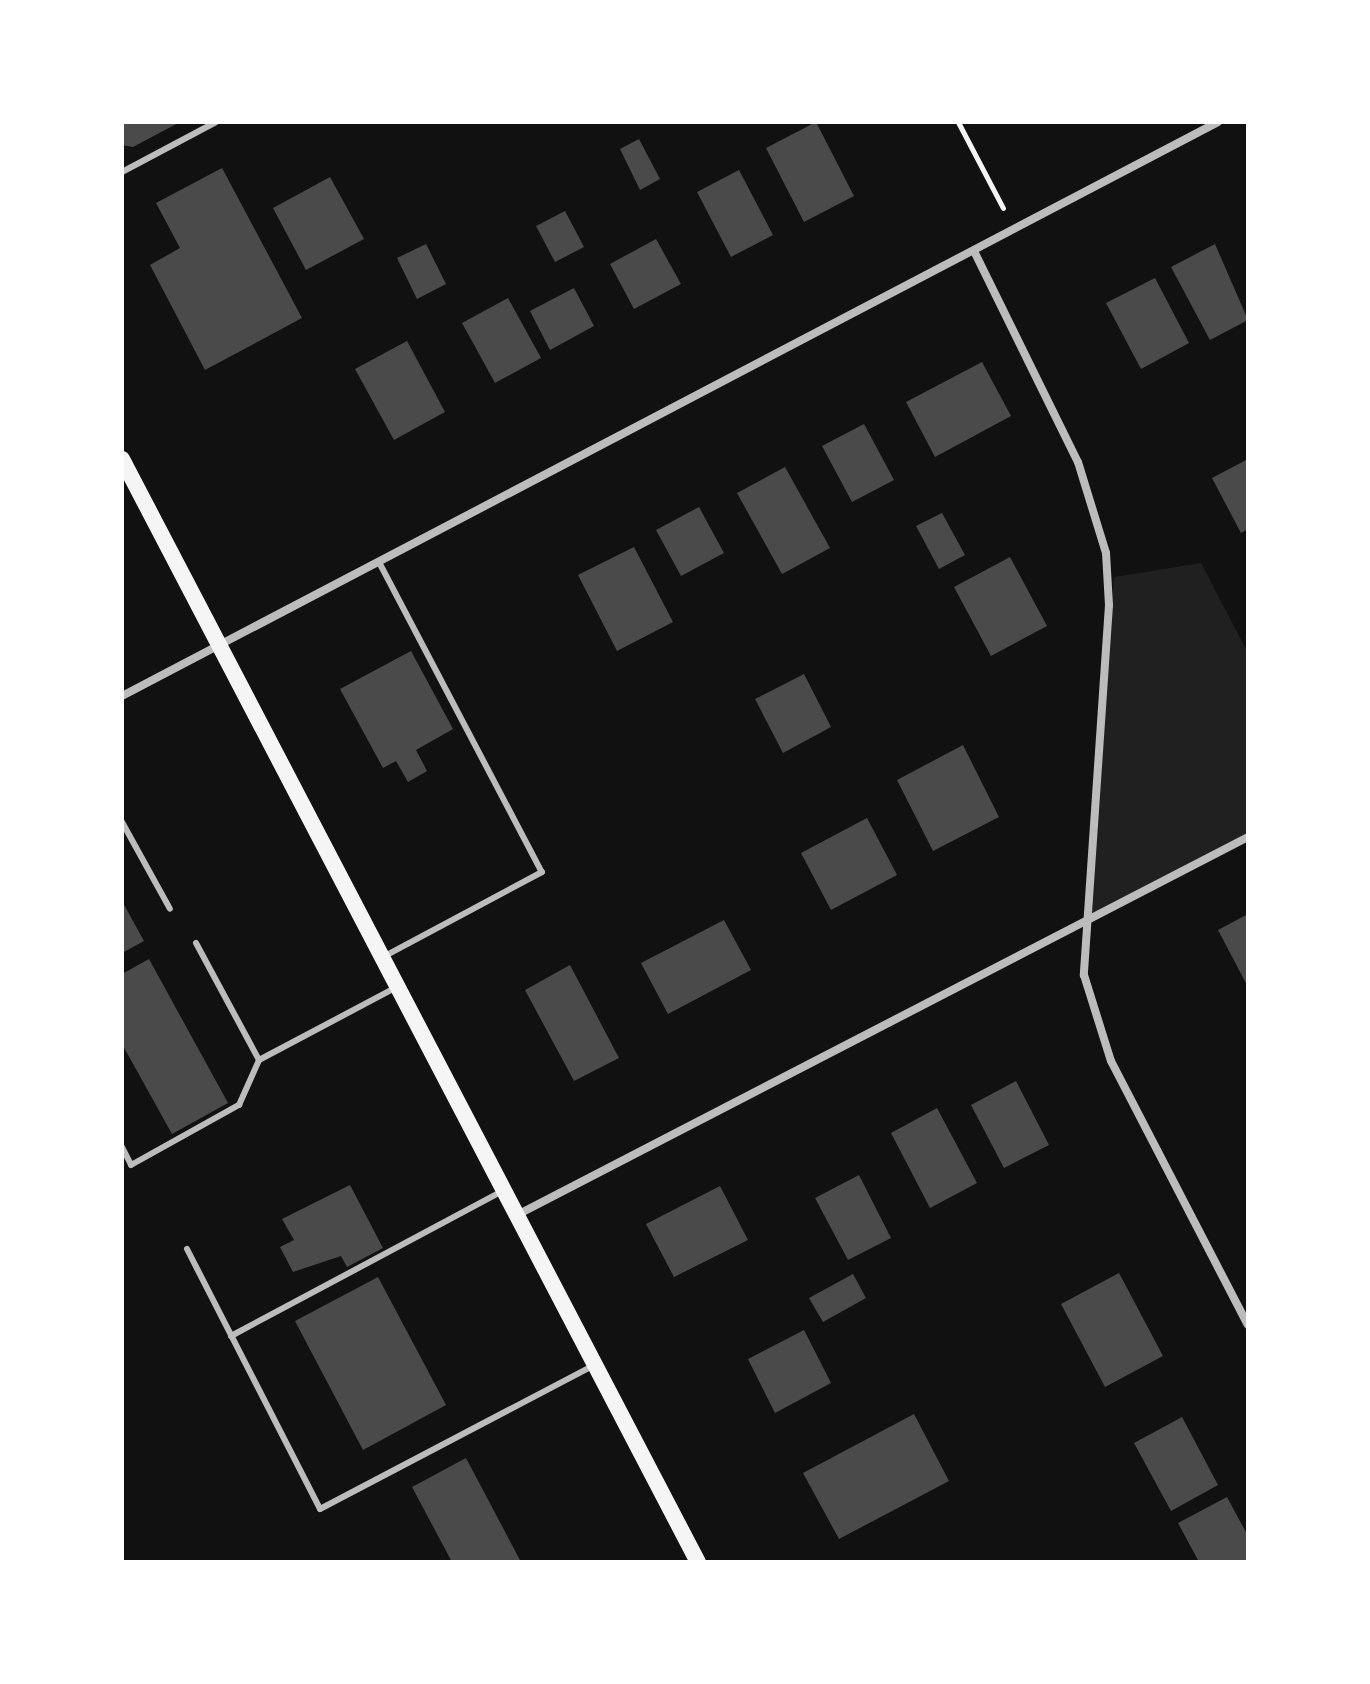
<!DOCTYPE html>
<style>
body{margin:0}
#map{position:relative;width:1370px;height:1684px;overflow:hidden;background:#111;font-family:"Nunito Sans",sans-serif}
div>[style]{position:absolute}
.green>*{inset:0;background:#202020}
.building>*{inset:0;background:#4a4a4a}
.path>*{height:5px;margin:-2.5px;padding:0 2.5px;transform-origin:2.5px;border-radius:2.5px;background:#f5f5f5}
.service>*{height:6px;margin:-3px;padding:0 3px;transform-origin:3px;border-radius:3px;background:#bcbcbc}
.minor>*{height:8px;margin:-4px;padding:0 4px;transform-origin:4px;border-radius:4px;background:#bcbcbc}
.secondary>*{height:16px;margin:-8px;padding:0 8px;transform-origin:8px;border-radius:8px;background:#f5f5f5}
span{translate:-50% -50%;white-space:nowrap;text-align:center;line-height:1.15;-webkit-text-stroke:8px #fff;paint-order:stroke}
.frame{position:absolute;inset:0;border:124px solid #fff;pointer-events:none}
</style>
<div id="map">
<div class="green">
<div style="clip-path:polygon(1201px 563px,1248px 653px,1248px 833px,1092px 914px,1114px 577px)"></div>
</div>
<div class="building">
<div style="clip-path:polygon(122px 122px,180px 122px,133px 147px,122px 145px)"></div>
<div style="clip-path:polygon(816px 122px,854px 196px,804px 222px,766px 148px)"></div>
<div style="clip-path:polygon(639px 139px,660px 179px,640px 190px,620px 149px)"></div>
<div style="clip-path:polygon(222px 168px,302px 318px,205px 370px,150px 265px,180px 248px,156px 203px)"></div>
<div style="clip-path:polygon(739px 170px,773px 235px,731px 257px,697px 192px)"></div>
<div style="clip-path:polygon(330px 177px,364px 239px,306px 270px,273px 208px)"></div>
<div style="clip-path:polygon(565px 211px,584px 247px,555px 262px,536px 226px)"></div>
<div style="clip-path:polygon(656px 239px,681px 284px,634px 309px,610px 264px)"></div>
<div style="clip-path:polygon(426px 244px,446px 284px,417px 299px,397px 258px)"></div>
<div style="clip-path:polygon(1215px 244px,1248px 320px,1210px 340px,1171px 267px)"></div>
<div style="clip-path:polygon(1155px 278px,1189px 343px,1141px 369px,1106px 303px)"></div>
<div style="clip-path:polygon(574px 288px,594px 326px,550px 350px,530px 311px)"></div>
<div style="clip-path:polygon(508px 298px,541px 358px,495px 383px,462px 323px)"></div>
<div style="clip-path:polygon(407px 341px,445px 412px,394px 440px,355px 369px)"></div>
<div style="clip-path:polygon(982px 362px,1011px 416px,935px 457px,906px 402px)"></div>
<div style="clip-path:polygon(864px 424px,894px 480px,852px 502px,822px 446px)"></div>
<div style="clip-path:polygon(1248px 459px,1248px 529px,1241px 533px,1212px 478px)"></div>
<div style="clip-path:polygon(785px 467px,830px 548px,782px 574px,737px 493px)"></div>
<div style="clip-path:polygon(699px 507px,724px 553px,681px 576px,656px 530px)"></div>
<div style="clip-path:polygon(942px 513px,965px 555px,939px 569px,916px 526px)"></div>
<div style="clip-path:polygon(634px 547px,673px 622px,617px 651px,578px 575px)"></div>
<div style="clip-path:polygon(1010px 557px,1047px 626px,991px 656px,954px 587px)"></div>
<div style="clip-path:polygon(411px 651px,453px 729px,416px 750px,427px 771px,408px 782px,396px 761px,383px 768px,340px 689px)"></div>
<div style="clip-path:polygon(804px 674px,831px 727px,783px 753px,755px 699px)"></div>
<div style="clip-path:polygon(963px 745px,999px 817px,933px 851px,897px 780px)"></div>
<div style="clip-path:polygon(867px 818px,897px 875px,831px 910px,801px 853px)"></div>
<div style="clip-path:polygon(122px 901px,144px 941px,122px 953px)"></div>
<div style="clip-path:polygon(1248px 914px,1248px 987px,1218px 930px)"></div>
<div style="clip-path:polygon(724px 920px,751px 970px,668px 1014px,641px 963px)"></div>
<div style="clip-path:polygon(149px 959px,228px 1103px,172px 1134px,122px 1044px,122px 974px)"></div>
<div style="clip-path:polygon(570px 965px,619px 1058px,574px 1081px,525px 990px)"></div>
<div style="clip-path:polygon(1016px 1081px,1049px 1145px,1004px 1168px,971px 1105px)"></div>
<div style="clip-path:polygon(937px 1108px,977px 1183px,930px 1208px,891px 1133px)"></div>
<div style="clip-path:polygon(859px 1175px,891px 1238px,848px 1260px,815px 1198px)"></div>
<div style="clip-path:polygon(350px 1185px,383px 1248px,347px 1267px,341px 1256px,293px 1272px,280px 1247px,294px 1240px,282px 1219px)"></div>
<div style="clip-path:polygon(720px 1186px,748px 1240px,674px 1277px,646px 1224px)"></div>
<div style="clip-path:polygon(1119px 1273px,1163px 1356px,1105px 1387px,1061px 1304px)"></div>
<div style="clip-path:polygon(853px 1274px,866px 1298px,823px 1322px,809px 1298px)"></div>
<div style="clip-path:polygon(378px 1277px,446px 1405px,363px 1450px,295px 1321px)"></div>
<div style="clip-path:polygon(804px 1330px,831px 1383px,775px 1413px,748px 1359px)"></div>
<div style="clip-path:polygon(914px 1414px,949px 1481px,839px 1539px,803px 1473px)"></div>
<div style="clip-path:polygon(1182px 1417px,1218px 1485px,1171px 1511px,1134px 1443px)"></div>
<div style="clip-path:polygon(466px 1458px,521px 1562px,452px 1562px,412px 1487px)"></div>
<div style="clip-path:polygon(1227px 1497px,1248px 1536px,1248px 1562px,1199px 1562px,1178px 1523px)"></div>
</div>
<div class="path">
<div style="left:958px;top:122px;width:97px;rotate:62.4deg"></div>
</div>
<div class="service">
<div style="left:122px;top:172px;width:106px;rotate:-28deg"></div>
<div style="left:380px;top:564px;width:348px;rotate:62.3deg"></div>
<div style="left:542px;top:872px;width:180px;rotate:151.9deg"></div>
<div style="left:122px;top:822px;width:99px;rotate:61.1deg"></div>
<div style="left:196px;top:943px;width:133px;rotate:61.7deg"></div>
<div style="left:259px;top:1060px;width:154px;rotate:-27.9deg"></div>
<div style="left:122px;top:1147px;width:20px;rotate:63deg"></div>
<div style="left:131px;top:1165px;width:124px;rotate:-29.1deg"></div>
<div style="left:239px;top:1105px;width:49px;rotate:-66deg"></div>
<div style="left:187px;top:1249px;width:292px;rotate:62.9deg"></div>
<div style="left:320px;top:1509px;width:307px;rotate:-27.7deg"></div>
<div style="left:231px;top:1336px;width:308px;rotate:-28.1deg"></div>
</div>
<div class="minor">
<div style="left:974px;top:251px;width:235px;rotate:63.8deg"></div>
<div style="left:1078px;top:462px;width:95px;rotate:72.9deg"></div>
<div style="left:1106px;top:553px;width:52px;rotate:86.7deg"></div>
<div style="left:1109px;top:605px;width:371px;rotate:93.9deg"></div>
<div style="left:1084px;top:975px;width:90px;rotate:72.6deg"></div>
<div style="left:1111px;top:1061px;width:297px;rotate:62.6deg"></div>
<div style="left:122px;top:696px;width:1237px;rotate:-27.64deg"></div>
<div style="left:517px;top:1215px;width:823px;rotate:-27.34deg"></div>
</div>
<div class="secondary">
<div style="left:122px;top:459px;width:1244px;rotate:62.43deg"></div>
</div>
<div class="frame"></div>
</div>
